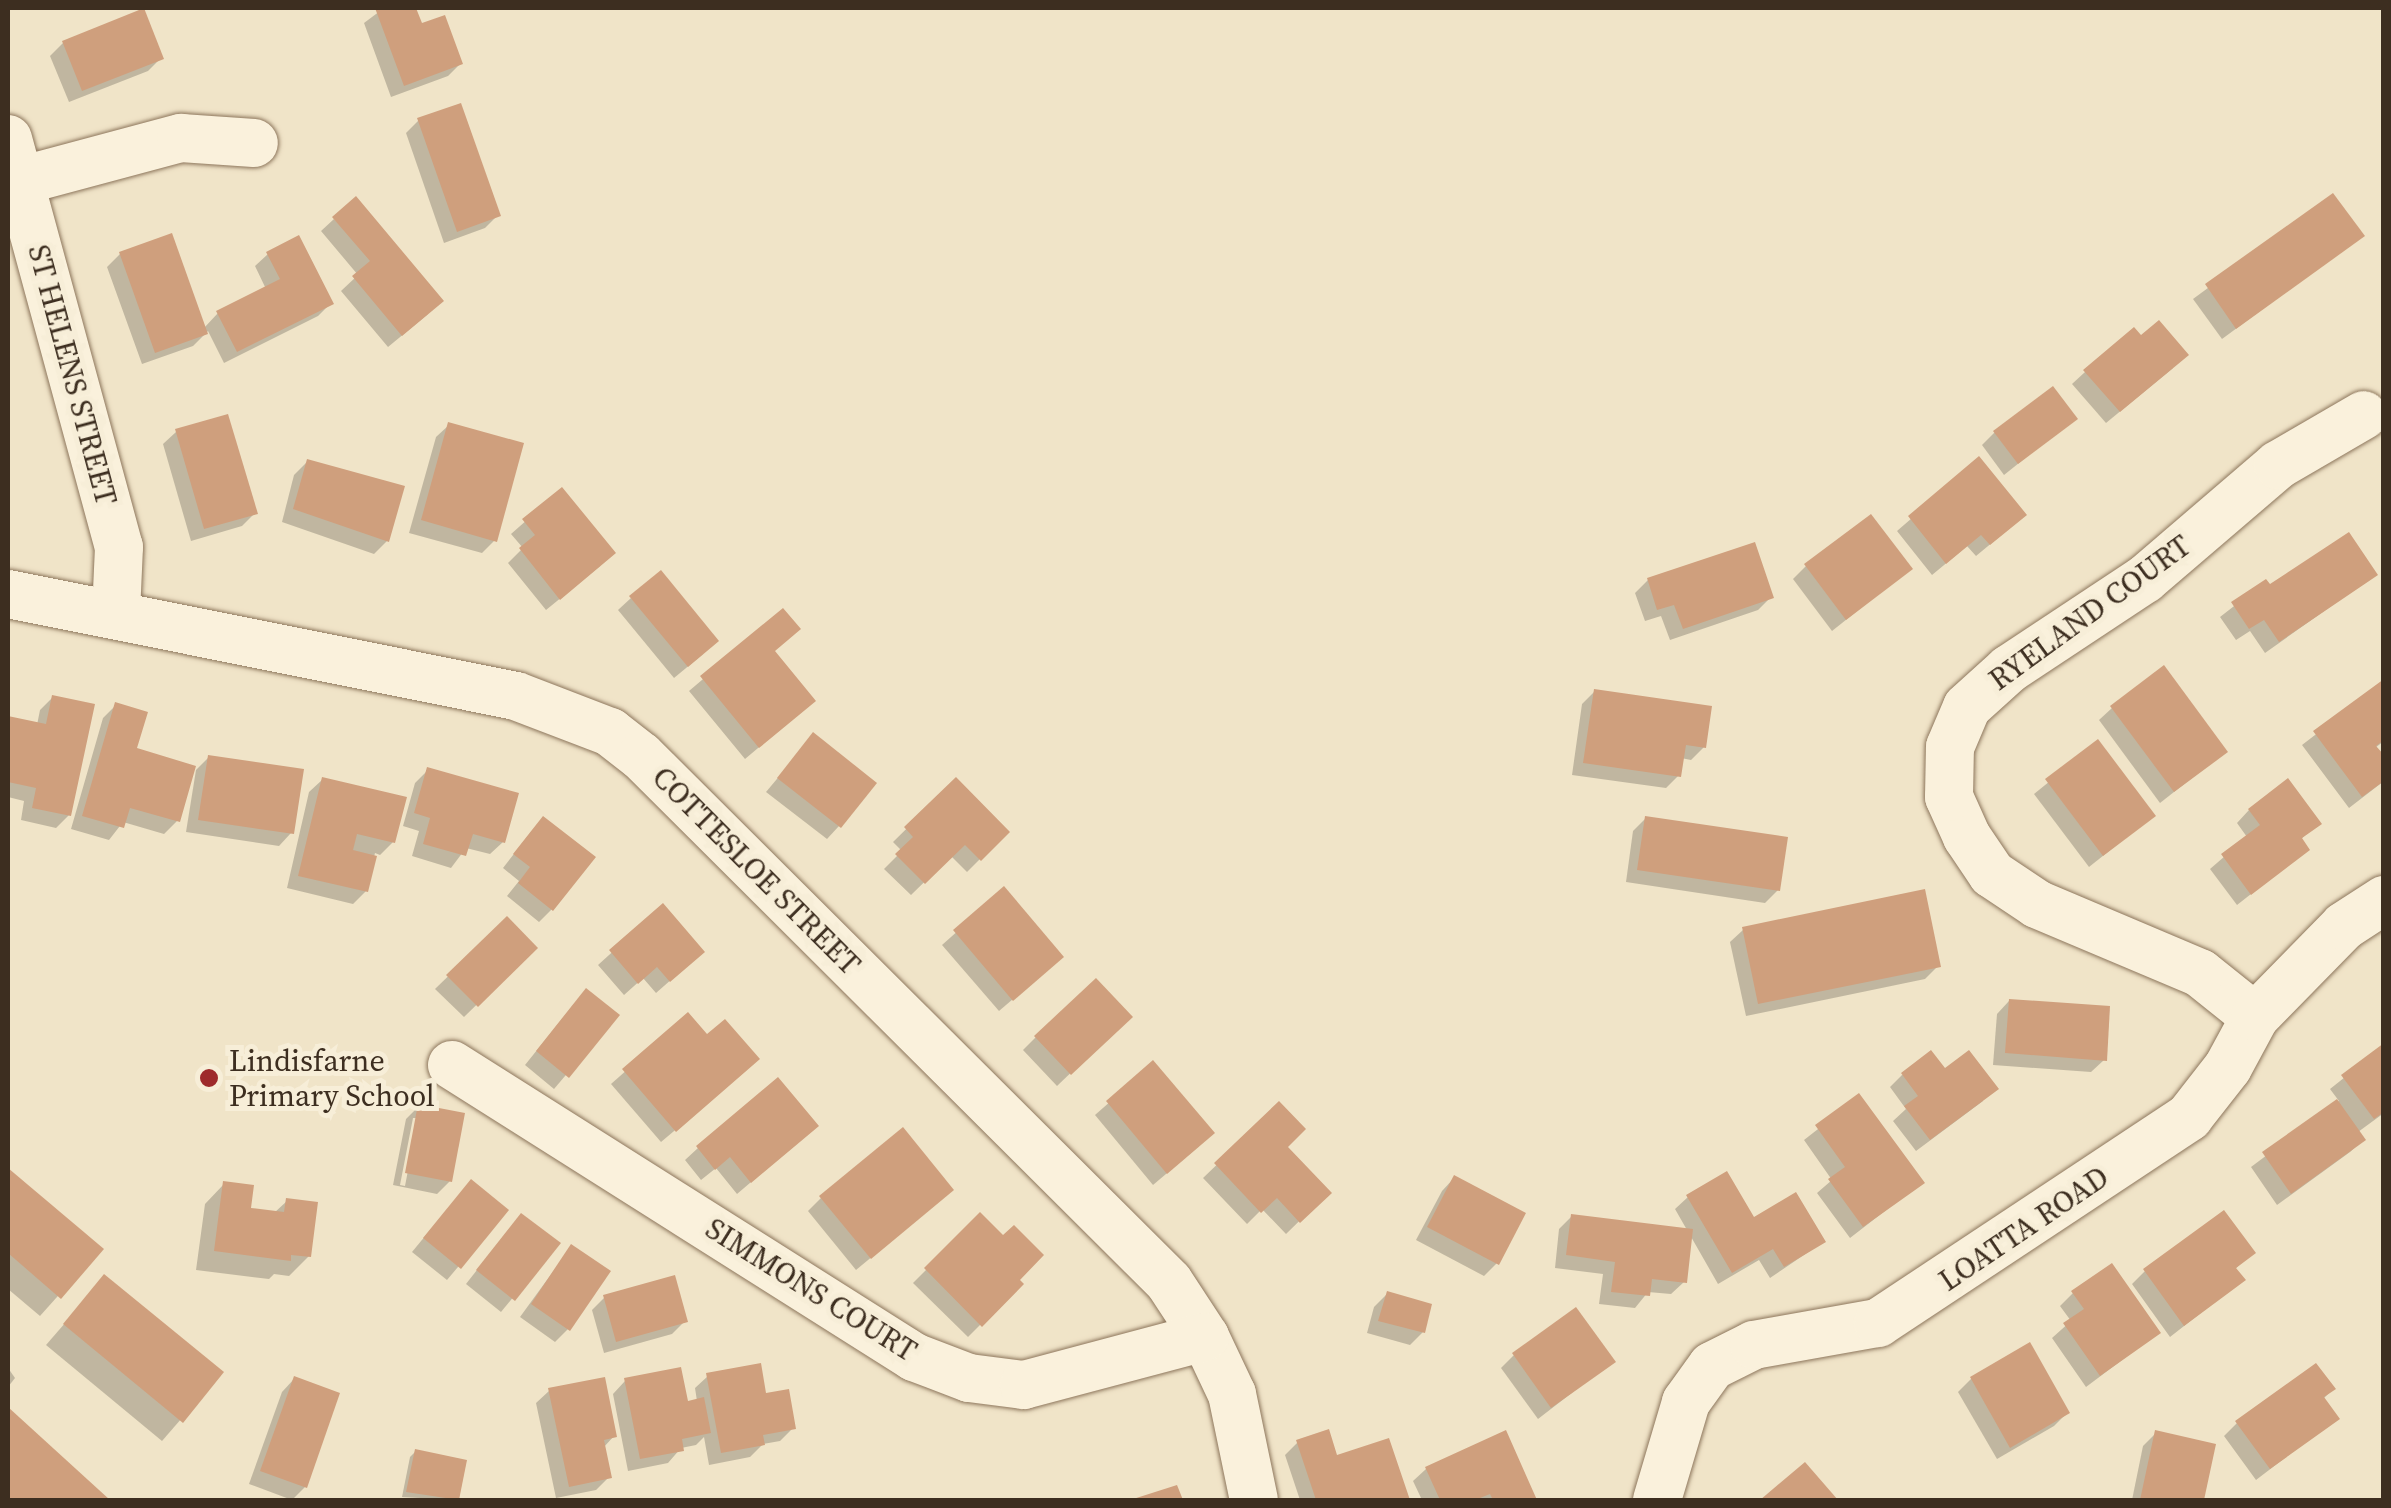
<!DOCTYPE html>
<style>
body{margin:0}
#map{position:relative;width:2391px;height:1508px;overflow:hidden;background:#f0e4c8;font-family:"Source Serif 4",serif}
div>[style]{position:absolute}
.shadow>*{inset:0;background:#0003}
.building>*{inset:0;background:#cf9f7d}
.roads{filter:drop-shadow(0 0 2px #8d765c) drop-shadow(0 0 2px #8d765c)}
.minor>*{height:48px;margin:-24px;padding:0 24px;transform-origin:24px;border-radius:24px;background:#faf1dc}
.dots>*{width:28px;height:28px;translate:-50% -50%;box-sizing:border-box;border:5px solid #f7eed8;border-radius:50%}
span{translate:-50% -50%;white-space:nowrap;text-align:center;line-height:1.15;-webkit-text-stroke:10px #f7eed8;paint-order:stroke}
.street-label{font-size:30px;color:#3d2e20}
.poi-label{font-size:30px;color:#3d2e20}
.left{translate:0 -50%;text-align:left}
.frame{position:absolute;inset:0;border:10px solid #3d2e20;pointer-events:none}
</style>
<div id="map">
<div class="shadow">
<div style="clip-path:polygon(384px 8px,414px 8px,421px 26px,461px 63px,448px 76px,391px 97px,364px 23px)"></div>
<div style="clip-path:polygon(63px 43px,161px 58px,148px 71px,69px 102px,50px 56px)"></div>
<div style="clip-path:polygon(419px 120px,498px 215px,485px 228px,444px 243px,406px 133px)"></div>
<div style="clip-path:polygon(2333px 196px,2362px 236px,2222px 339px,2193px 299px)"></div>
<div style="clip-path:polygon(334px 219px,428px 314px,388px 347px,341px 291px,358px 275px,321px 231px)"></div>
<div style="clip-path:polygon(120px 254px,204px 328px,218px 313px,266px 289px,255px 266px,268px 254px,331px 303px,318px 316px,224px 363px,208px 331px,193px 346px,142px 364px,107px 267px)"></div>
<div style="clip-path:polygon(2173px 368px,2106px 423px,2072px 384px,2085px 372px)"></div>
<div style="clip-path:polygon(2074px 419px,2004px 475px,1982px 445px,1995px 432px)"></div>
<div style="clip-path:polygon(449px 425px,495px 540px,482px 553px,409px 533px,436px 437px)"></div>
<div style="clip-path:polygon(176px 432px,255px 513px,242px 526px,191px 541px,163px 444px)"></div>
<div style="clip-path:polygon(1979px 460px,2011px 527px,1976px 556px,1967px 546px,1932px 575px,1897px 531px)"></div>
<div style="clip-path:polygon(307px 462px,387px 541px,374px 554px,282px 522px,294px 475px)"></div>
<div style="clip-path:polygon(561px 490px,600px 566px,546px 610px,508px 563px,523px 548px,511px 534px)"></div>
<div style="clip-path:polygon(1806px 566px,1910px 569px,1832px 631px,1793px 579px)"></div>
<div style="clip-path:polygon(2375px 575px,2265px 653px,2250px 631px,2236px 640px,2220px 617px,2265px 582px,2269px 588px)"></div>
<div style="clip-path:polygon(1648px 580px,1771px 597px,1758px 610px,1670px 640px,1661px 616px,1645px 621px,1635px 593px)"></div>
<div style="clip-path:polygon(631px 598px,703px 654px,674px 678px,618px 610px)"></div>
<div style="clip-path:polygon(783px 611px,772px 652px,800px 713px,745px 759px,689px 691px)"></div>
<div style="clip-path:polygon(2384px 682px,2384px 741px,2375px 748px,2384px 781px,2349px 808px,2302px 745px)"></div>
<div style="clip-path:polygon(1595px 691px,1704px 747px,1691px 760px,1681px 758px,1679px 775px,1666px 788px,1572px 775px,1582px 704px)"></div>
<div style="clip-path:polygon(53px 697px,69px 815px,56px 828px,21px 820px,24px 801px,8px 797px,8px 718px,37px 725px,40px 710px)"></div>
<div style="clip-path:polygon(116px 705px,134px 750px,177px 821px,164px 834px,123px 822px,109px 840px,71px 829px,103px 718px)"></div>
<div style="clip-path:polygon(2112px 708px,2225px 752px,2160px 803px,2099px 720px)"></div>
<div style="clip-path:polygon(813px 736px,839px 826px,827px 839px,766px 792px)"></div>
<div style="clip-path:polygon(2097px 743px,2153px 816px,2089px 867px,2034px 794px)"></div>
<div style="clip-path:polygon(209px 757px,291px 833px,279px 846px,186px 832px,196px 770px)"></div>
<div style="clip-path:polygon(428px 770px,503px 842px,490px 854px,466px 848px,451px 868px,412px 856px,419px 831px,403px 826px,415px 783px)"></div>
<div style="clip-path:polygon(322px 780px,393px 842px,380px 855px,375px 853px,366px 891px,353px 904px,287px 888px,309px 792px)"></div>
<div style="clip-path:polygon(956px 780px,1007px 832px,967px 872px,951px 856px,911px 895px,884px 869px,902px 851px,893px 842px)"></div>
<div style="clip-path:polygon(2249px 810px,2318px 823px,2300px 840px,2307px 850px,2237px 905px,2210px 869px,2247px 837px,2237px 823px)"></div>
<div style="clip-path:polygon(1646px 818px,1778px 890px,1765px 903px,1626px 882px,1633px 831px)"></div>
<div style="clip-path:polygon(531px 832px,552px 909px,539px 922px,507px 896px,519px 881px,503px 868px)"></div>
<div style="clip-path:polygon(1004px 890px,1048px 969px,999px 1011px,942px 945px)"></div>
<div style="clip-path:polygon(662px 907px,689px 964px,656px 993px,643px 978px,624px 995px,598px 965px)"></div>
<div style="clip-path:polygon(507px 919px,535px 948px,464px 1017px,435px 989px)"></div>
<div style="clip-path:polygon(1743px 930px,1938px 966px,1925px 979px,1746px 1016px,1730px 942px)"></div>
<div style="clip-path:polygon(2009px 1001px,2104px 1060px,2091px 1072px,1993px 1065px,1997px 1014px)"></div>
<div style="clip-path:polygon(574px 1004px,616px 1016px,554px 1089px,525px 1065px)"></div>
<div style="clip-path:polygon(688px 1016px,744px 1072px,661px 1142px,611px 1084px)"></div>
<div style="clip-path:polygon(1129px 1017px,1057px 1086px,1023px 1050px,1036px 1037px)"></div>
<div style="clip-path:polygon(2384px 1046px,2384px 1113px,2358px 1132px,2363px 1140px,2350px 1152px,2277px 1205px,2251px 1167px,2339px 1101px,2330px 1089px)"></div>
<div style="clip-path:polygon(1153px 1064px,1199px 1146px,1153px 1185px,1095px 1115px)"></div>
<div style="clip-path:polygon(1944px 1071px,1983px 1101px,1916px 1151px,1893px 1121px,1906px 1109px,1890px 1087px,1902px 1075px)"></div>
<div style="clip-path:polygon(1859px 1097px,1921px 1183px,1850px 1238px,1817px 1193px,1832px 1180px,1804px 1140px)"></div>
<div style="clip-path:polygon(1279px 1105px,1285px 1147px,1328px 1193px,1286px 1234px,1262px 1209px,1247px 1224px,1203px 1178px)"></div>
<div style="clip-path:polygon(evenodd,419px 1106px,450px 1181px,437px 1194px,393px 1185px,406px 1119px,419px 1106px,413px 1118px,418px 1118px,405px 1186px,400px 1185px,413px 1118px)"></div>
<div style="clip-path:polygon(803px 1138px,737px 1194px,716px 1168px,701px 1180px,685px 1160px,698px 1148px)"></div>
<div style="clip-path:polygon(8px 1171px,100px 1249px,40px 1316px,8px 1289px)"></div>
<div style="clip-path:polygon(1454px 1178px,1497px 1263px,1484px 1276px,1416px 1240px,1442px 1191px)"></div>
<div style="clip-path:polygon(224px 1184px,248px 1210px,274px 1213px,287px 1201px,309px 1256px,289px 1276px,274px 1274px,269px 1279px,196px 1270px,205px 1204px)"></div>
<div style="clip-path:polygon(459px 1195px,506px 1210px,447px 1280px,412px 1252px)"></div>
<div style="clip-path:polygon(1688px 1197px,1823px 1242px,1770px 1278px,1759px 1260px,1718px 1284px,1690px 1235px,1684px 1282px,1671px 1294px,1648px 1292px,1635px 1308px,1599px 1304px,1603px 1274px,1555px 1268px,1559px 1229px,1572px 1216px,1687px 1230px,1675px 1209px)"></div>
<div style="clip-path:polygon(821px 1198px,938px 1202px,856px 1270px,808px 1211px)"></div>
<div style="clip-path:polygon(980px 1216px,1003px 1239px,1021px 1284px,968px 1337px,913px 1283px)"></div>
<div style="clip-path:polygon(509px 1229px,557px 1244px,501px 1312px,466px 1284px)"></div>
<div style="clip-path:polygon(571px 1247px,568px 1329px,555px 1342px,520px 1317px)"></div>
<div style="clip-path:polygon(2252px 1253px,2234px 1270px,2243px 1280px,2170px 1337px,2132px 1284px,2145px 1271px)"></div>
<div style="clip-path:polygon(105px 1277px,221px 1373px,162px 1441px,46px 1345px)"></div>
<div style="clip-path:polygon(2073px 1293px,2158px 1333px,2086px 1387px,2052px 1338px,2071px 1321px,2060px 1306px)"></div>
<div style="clip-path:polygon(1387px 1294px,1423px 1332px,1410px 1345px,1367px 1333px,1374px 1307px)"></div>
<div style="clip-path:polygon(605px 1297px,685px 1321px,672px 1334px,604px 1353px,592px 1310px)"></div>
<div style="clip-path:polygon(2029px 1346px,2067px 1413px,2054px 1426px,1997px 1459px,1958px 1392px,1971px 1379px)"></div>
<div style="clip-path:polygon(1514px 1355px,1613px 1361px,1538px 1419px,1501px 1368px)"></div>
<div style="clip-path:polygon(8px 1368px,15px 1378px,8px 1387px)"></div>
<div style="clip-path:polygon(708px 1376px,764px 1396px,793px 1428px,780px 1441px,763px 1444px,750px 1457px,709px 1465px,704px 1437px,696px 1445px,681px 1448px,668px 1463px,628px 1471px,613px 1394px,625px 1381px,686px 1404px,697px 1401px,695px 1388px)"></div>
<div style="clip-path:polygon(294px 1379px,305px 1487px,292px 1500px,249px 1484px,282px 1392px)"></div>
<div style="clip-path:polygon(2333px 1389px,2323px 1399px,2337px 1418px,2256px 1480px,2224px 1436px,2237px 1423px)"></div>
<div style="clip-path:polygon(549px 1391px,614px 1436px,603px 1448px,609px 1477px,596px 1490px,556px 1498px,536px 1403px)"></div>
<div style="clip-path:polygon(8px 1410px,107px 1500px,8px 1500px)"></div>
<div style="clip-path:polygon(2156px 1433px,2213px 1446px,2201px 1500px,2132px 1500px,2143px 1446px)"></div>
<div style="clip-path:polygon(1504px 1434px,1534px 1500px,1422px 1500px,1413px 1481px,1426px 1469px)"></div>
<div style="clip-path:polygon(1388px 1441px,1407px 1500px,1300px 1500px,1285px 1455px,1298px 1442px,1335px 1458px)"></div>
<div style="clip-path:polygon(416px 1451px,464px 1462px,456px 1500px,402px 1497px,410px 1457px)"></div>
</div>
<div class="building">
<div style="clip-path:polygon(144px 8px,164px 59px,82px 91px,62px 41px)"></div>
<div style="clip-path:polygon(375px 8px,416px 8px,422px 23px,445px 15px,463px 64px,404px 86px)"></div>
<div style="clip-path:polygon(461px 103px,501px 216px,457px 232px,417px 118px)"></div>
<div style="clip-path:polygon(2333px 193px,2365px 236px,2236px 329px,2205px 284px)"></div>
<div style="clip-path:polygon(356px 196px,444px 301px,402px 336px,352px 276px,370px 261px,332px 217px)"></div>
<div style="clip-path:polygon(172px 233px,208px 334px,155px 353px,119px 252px)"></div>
<div style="clip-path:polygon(299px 235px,334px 304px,237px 352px,216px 311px,280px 279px,266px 252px)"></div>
<div style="clip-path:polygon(2159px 320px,2189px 355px,2120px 412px,2083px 370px,2134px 327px,2141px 335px)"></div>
<div style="clip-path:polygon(2053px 386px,2078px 419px,2018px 464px,1993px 431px)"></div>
<div style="clip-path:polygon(228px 414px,258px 514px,204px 529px,175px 429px)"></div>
<div style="clip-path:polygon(448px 422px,524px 443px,497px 542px,421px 520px)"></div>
<div style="clip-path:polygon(1979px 456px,2027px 515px,1990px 545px,1981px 535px,1946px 564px,1908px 516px)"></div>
<div style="clip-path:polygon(307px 459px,405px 486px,389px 542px,293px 509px)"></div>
<div style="clip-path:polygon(562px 487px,616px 553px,560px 600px,519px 548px,535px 535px,522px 519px)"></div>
<div style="clip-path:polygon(1871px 514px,1913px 569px,1846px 620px,1804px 564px)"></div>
<div style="clip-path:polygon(2349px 532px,2378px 575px,2279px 642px,2264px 620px,2249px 629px,2231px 602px,2266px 579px,2270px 584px)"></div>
<div style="clip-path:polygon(1755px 542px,1774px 598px,1683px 629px,1674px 605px,1657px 610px,1647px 578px)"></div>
<div style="clip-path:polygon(661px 570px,719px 641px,688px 667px,629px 596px)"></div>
<div style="clip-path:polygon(783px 608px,801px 629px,775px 651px,816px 701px,759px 748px,700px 676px)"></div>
<div style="clip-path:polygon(2164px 665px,2228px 752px,2174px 792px,2110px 706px)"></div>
<div style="clip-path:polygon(2384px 679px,2384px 740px,2376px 746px,2384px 755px,2384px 781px,2362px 797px,2313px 731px)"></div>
<div style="clip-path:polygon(1594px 689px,1712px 706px,1706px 748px,1686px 745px,1681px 777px,1583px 763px)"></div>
<div style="clip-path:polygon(52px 695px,95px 704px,71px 816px,32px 808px,36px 788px,8px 782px,8px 716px,46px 724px)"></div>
<div style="clip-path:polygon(115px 702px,148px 712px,137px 748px,196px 766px,180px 822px,130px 808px,124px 828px,82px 816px)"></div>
<div style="clip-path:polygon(813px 732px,877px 783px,841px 828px,777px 778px)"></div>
<div style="clip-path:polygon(2098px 739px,2156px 816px,2103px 856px,2045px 779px)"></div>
<div style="clip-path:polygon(208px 755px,304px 769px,294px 834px,198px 820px)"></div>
<div style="clip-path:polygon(427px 767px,519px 793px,505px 843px,473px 834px,466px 856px,423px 844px,430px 818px,414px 813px)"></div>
<div style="clip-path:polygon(322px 777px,407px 797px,395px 843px,357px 834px,353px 850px,377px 856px,368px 892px,298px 876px)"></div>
<div style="clip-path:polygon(956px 777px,1010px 832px,981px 861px,965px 845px,925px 884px,895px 854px,913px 837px,904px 827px)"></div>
<div style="clip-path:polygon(2288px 778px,2322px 824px,2302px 838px,2310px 850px,2251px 895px,2221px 854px,2260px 825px,2248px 809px)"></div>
<div style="clip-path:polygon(543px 816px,596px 857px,553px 911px,518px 883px,530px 867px,513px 854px)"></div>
<div style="clip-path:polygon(1645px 816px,1788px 837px,1780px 891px,1637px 870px)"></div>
<div style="clip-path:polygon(1004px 886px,1064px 957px,1013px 1001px,953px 930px)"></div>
<div style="clip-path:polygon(1925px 889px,1941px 967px,1758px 1004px,1742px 927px)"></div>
<div style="clip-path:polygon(663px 903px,705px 952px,670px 982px,657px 967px,638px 984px,609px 950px)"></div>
<div style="clip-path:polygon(507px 916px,538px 948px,478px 1007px,446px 975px)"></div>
<div style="clip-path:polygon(1096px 978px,1133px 1017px,1071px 1075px,1034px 1036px)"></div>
<div style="clip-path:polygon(586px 988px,620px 1015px,569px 1078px,536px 1051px)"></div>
<div style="clip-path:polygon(2009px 999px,2110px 1006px,2107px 1061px,2005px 1053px)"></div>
<div style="clip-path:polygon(688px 1012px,707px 1034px,725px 1019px,760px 1059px,676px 1132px,622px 1069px)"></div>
<div style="clip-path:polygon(2384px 1043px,2384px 1112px,2374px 1119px,2341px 1075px)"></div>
<div style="clip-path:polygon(1931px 1050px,1945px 1068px,1969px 1050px,1999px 1089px,1930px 1140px,1904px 1106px,1918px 1096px,1901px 1073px)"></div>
<div style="clip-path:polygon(1153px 1060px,1215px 1133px,1167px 1174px,1106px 1101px)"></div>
<div style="clip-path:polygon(778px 1077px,819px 1126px,751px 1183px,730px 1157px,715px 1170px,696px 1146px)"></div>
<div style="clip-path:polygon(1859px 1093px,1925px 1183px,1863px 1227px,1828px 1179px,1845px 1167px,1815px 1125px)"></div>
<div style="clip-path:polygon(2337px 1099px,2366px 1140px,2291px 1194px,2262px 1152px)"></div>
<div style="clip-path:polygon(1279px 1101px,1306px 1129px,1288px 1147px,1332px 1193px,1300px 1223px,1277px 1198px,1261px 1213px,1214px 1163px)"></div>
<div style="clip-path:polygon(418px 1104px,465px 1113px,452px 1182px,405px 1173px)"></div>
<div style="clip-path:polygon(903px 1127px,954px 1190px,871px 1259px,819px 1196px)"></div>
<div style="clip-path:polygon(8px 1168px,104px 1249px,61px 1299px,8px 1253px)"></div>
<div style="clip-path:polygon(1727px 1171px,1754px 1217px,1796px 1192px,1826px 1242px,1784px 1267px,1773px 1249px,1732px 1273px,1686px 1195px)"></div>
<div style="clip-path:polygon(1454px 1175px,1526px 1213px,1499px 1265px,1427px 1227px)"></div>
<div style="clip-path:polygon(471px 1179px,509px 1210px,461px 1269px,423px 1238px)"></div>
<div style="clip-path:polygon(223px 1181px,254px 1185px,251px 1208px,284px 1212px,286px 1198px,318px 1202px,311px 1257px,291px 1255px,291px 1261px,214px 1251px)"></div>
<div style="clip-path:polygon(2224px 1210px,2256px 1253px,2236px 1268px,2246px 1280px,2184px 1326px,2143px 1269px)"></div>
<div style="clip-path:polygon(980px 1212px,1003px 1235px,1014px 1225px,1044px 1255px,1020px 1280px,1024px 1284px,982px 1327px,924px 1268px)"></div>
<div style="clip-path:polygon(521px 1213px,561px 1243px,515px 1301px,476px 1270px)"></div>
<div style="clip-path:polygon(1571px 1214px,1693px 1229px,1687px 1283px,1652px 1279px,1650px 1296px,1611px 1292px,1615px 1262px,1566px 1255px)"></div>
<div style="clip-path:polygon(571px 1244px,611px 1271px,570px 1331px,531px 1304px)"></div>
<div style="clip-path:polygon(2112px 1263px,2161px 1333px,2100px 1376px,2063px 1323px,2084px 1309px,2071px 1291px)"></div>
<div style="clip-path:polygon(104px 1274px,224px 1372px,183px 1423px,63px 1324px)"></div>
<div style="clip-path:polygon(675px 1275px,688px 1322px,616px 1342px,603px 1295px)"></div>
<div style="clip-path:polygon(1387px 1291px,1432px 1304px,1425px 1333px,1378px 1321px)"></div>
<div style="clip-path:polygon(1576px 1307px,1616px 1362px,1551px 1408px,1512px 1353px)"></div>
<div style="clip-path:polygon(2030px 1342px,2070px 1413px,2010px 1448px,1970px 1377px)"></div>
<div style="clip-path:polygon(761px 1363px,766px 1393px,789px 1389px,796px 1429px,763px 1435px,765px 1445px,721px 1453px,706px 1373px)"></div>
<div style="clip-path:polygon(2316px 1363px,2336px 1389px,2324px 1397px,2340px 1419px,2270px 1469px,2235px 1421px)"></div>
<div style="clip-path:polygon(681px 1367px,688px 1401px,704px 1397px,711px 1433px,682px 1439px,684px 1451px,640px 1459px,624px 1378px)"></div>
<div style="clip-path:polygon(294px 1376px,340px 1393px,307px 1488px,260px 1471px)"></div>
<div style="clip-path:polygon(605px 1377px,617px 1437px,604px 1440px,612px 1478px,569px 1487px,548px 1388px)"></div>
<div style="clip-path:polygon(8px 1407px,110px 1500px,8px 1500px)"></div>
<div style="clip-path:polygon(1329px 1429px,1337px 1455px,1389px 1438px,1410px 1500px,1316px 1500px,1296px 1440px)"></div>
<div style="clip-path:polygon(1506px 1430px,1537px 1500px,1493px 1500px,1490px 1494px,1475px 1500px,1440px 1500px,1425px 1467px)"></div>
<div style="clip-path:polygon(2155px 1430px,2216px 1444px,2204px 1500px,2140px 1500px)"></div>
<div style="clip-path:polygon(415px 1449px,467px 1460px,459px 1500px,406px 1492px)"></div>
<div style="clip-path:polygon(1805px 1462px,1838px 1500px,1760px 1500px)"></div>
<div style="clip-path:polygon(1177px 1485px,1183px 1500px,1130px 1500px)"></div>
</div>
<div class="roads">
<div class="minor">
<div style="left:8px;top:139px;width:423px;rotate:74.8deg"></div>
<div style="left:119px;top:547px;width:67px;rotate:92.6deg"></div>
<div style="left:20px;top:181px;width:167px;rotate:-15deg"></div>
<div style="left:181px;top:138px;width:73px;rotate:3.9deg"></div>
<div style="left:8px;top:594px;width:518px;rotate:11.35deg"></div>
<div style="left:516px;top:696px;width:101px;rotate:21deg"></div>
<div style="left:610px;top:732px;width:39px;rotate:38deg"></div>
<div style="left:641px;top:756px;width:745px;rotate:44.89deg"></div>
<div style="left:1169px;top:1282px;width:66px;rotate:56.8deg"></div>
<div style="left:1205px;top:1337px;width:63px;rotate:64.7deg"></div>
<div style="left:1232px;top:1394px;width:108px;rotate:78.3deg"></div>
<div style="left:2255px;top:1017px;width:70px;rotate:-141.3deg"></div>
<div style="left:2200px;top:973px;width:177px;rotate:-157.1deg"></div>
<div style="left:2037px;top:904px;width:54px;rotate:-146.3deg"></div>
<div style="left:1992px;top:874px;width:45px;rotate:-124deg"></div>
<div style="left:1967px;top:837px;width:44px;rotate:-114.2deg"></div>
<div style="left:1949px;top:797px;width:50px;rotate:-88.9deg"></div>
<div style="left:1950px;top:747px;width:43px;rotate:-67deg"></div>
<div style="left:1967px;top:707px;width:57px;rotate:-42.1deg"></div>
<div style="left:2009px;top:669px;width:163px;rotate:-33.5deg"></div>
<div style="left:2145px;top:579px;width:175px;rotate:-40.6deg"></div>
<div style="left:2278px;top:465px;width:99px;rotate:-30.2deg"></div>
<div style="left:452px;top:1065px;width:547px;rotate:32.29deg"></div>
<div style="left:914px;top:1357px;width:59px;rotate:20.9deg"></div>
<div style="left:969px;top:1378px;width:55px;rotate:7.3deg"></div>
<div style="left:1024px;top:1385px;width:187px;rotate:-14.9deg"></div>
<div style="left:1657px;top:1500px;width:102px;rotate:-73.5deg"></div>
<div style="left:1686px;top:1402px;width:44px;rotate:-54.2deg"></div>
<div style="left:1712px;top:1366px;width:47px;rotate:-26.6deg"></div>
<div style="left:1754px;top:1345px;width:126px;rotate:-10.1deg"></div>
<div style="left:1878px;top:1323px;width:373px;rotate:-33.5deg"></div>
<div style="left:2189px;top:1117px;width:63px;rotate:-52deg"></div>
<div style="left:2228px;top:1067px;width:57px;rotate:-61.6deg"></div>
<div style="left:2255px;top:1017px;width:127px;rotate:-45.6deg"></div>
<div style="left:2344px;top:926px;width:48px;rotate:-33deg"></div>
</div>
</div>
<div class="dots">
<div style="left:209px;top:1078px;background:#9e2a2b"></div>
</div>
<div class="street-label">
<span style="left:72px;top:375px;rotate:75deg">ST HELENS STREET</span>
<span style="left:2090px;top:613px;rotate:-36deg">RYELAND COURT</span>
<span style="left:756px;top:871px;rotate:45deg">COTTESLOE STREET</span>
<span style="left:2024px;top:1229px;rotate:-34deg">LOATTA ROAD</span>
<span style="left:811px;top:1290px;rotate:32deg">SIMMONS COURT</span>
</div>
<div class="poi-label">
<span class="left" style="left:229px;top:1078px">Lindisfarne<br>Primary School</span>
</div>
<div class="frame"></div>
</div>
